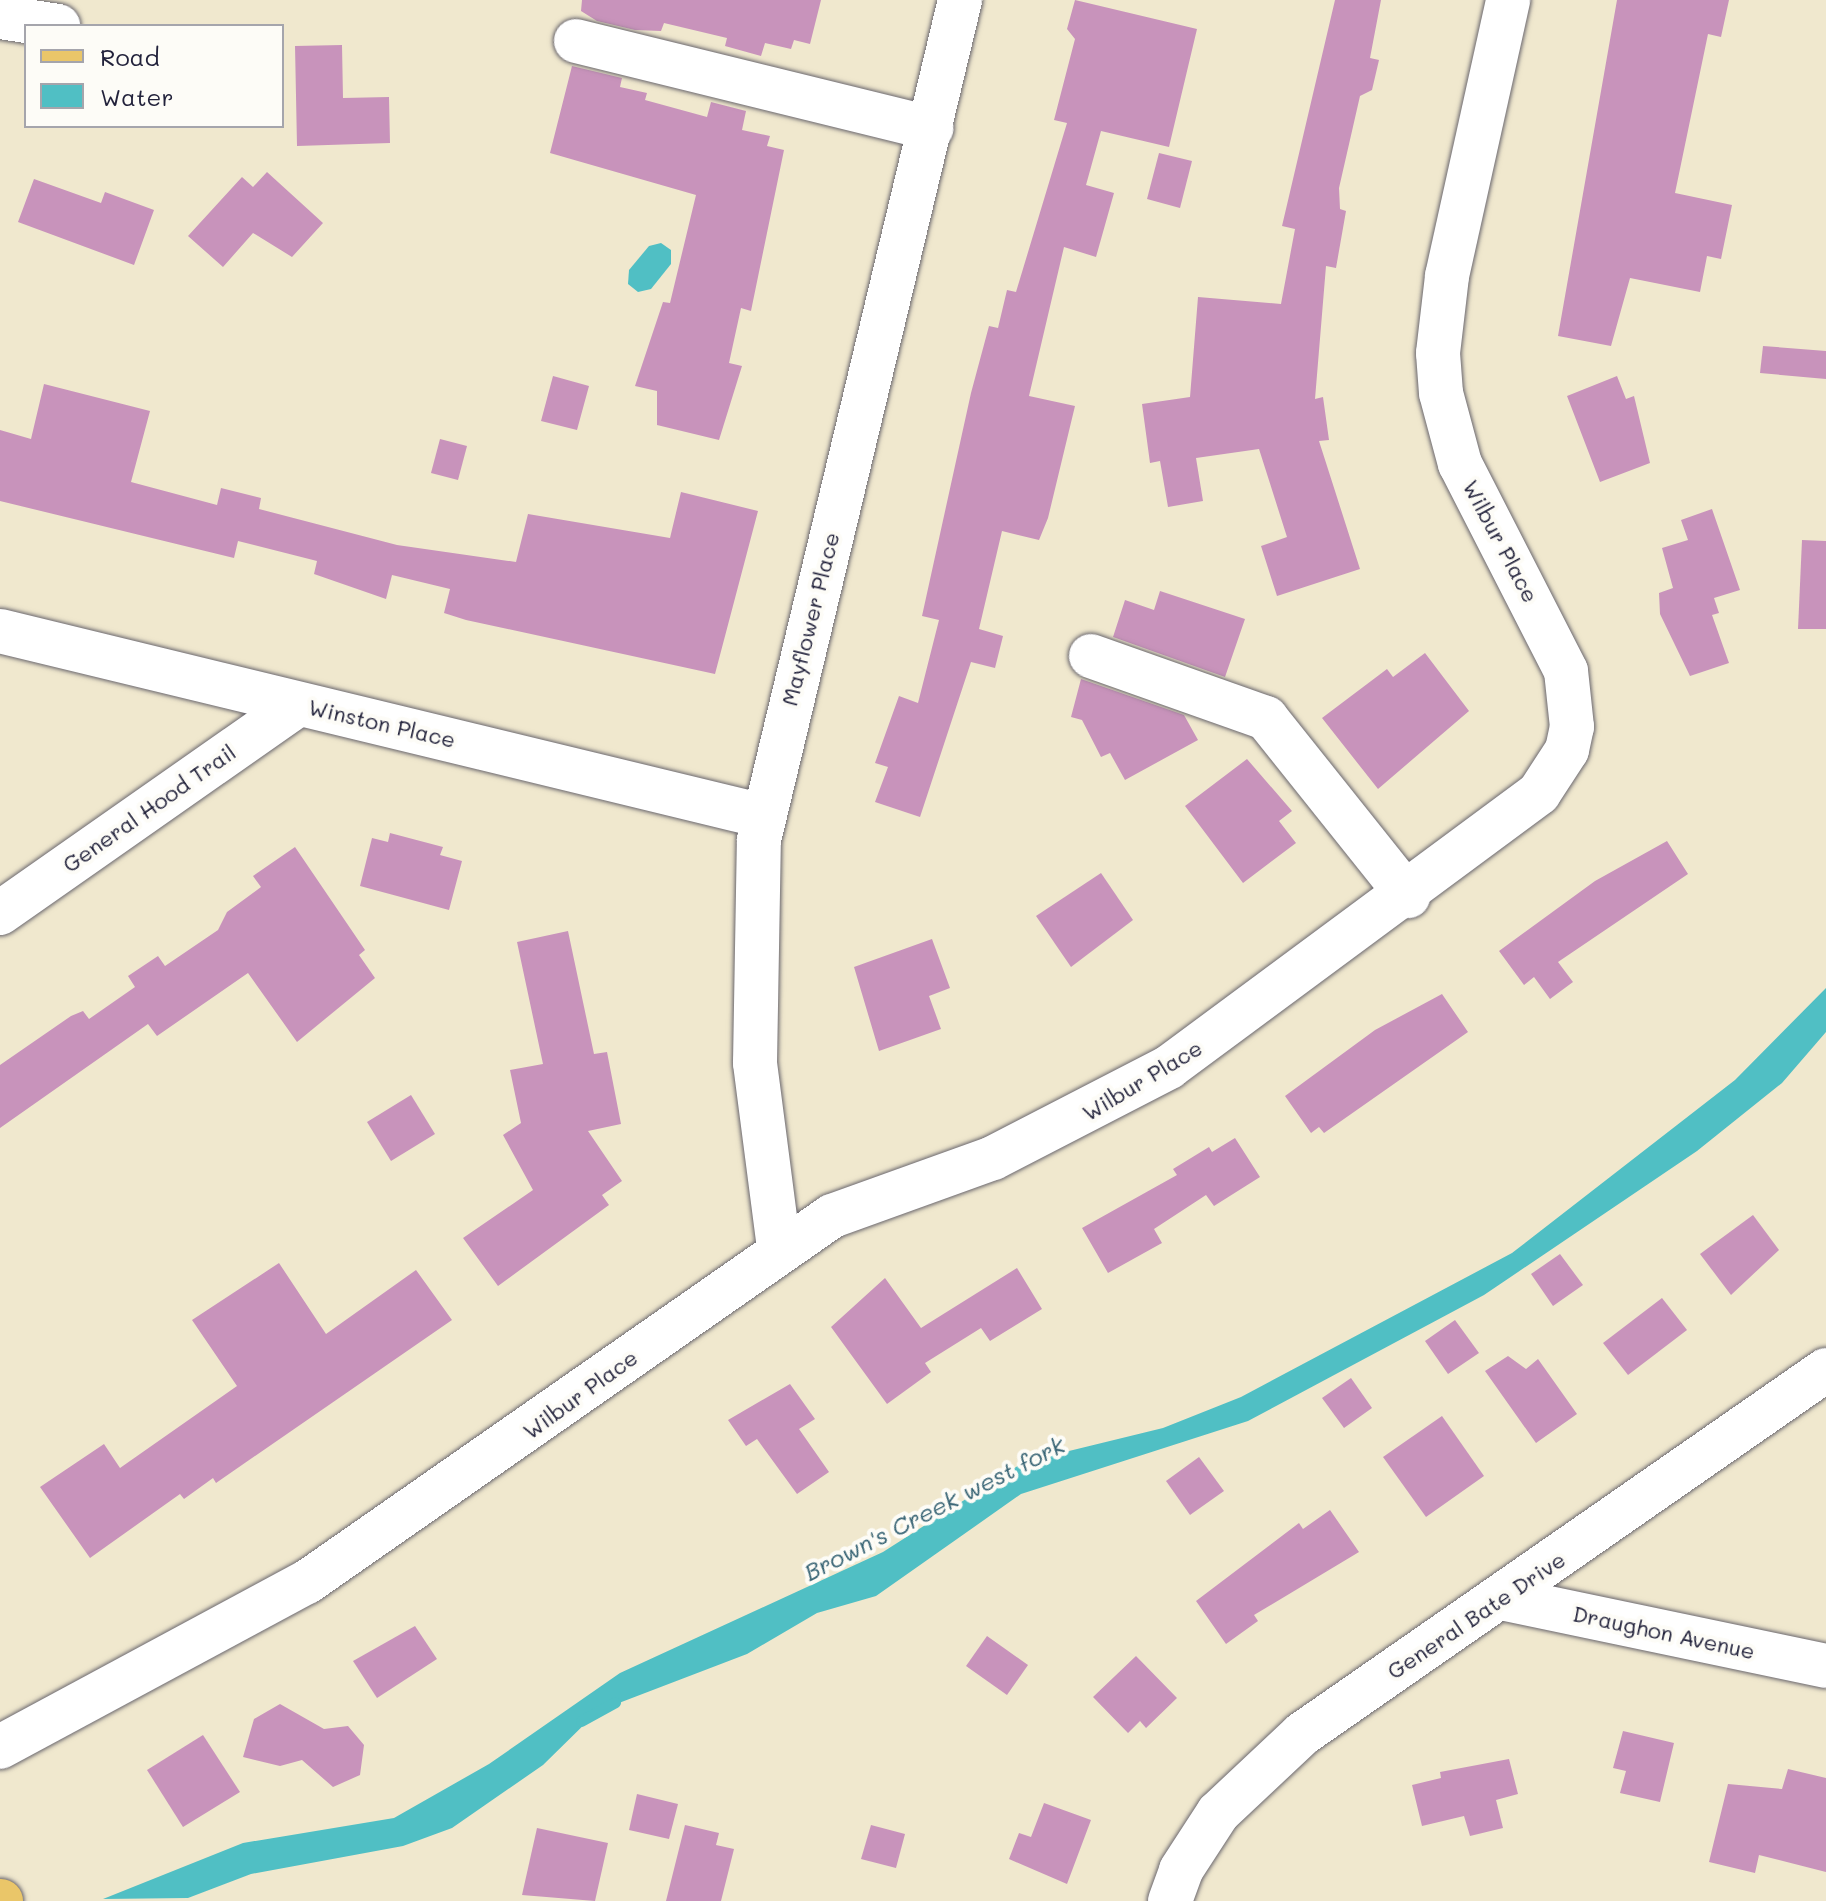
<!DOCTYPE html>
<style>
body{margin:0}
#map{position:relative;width:1826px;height:1901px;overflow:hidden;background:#f0e8ce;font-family:Mali,sans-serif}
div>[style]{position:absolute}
.water>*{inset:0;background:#50bfc4}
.stream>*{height:11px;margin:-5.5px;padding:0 5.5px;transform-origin:5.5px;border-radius:5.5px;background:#50bfc4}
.building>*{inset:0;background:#c893bb}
.roads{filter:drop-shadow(0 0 2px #6a676e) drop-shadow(0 0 2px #6a676e)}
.minor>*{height:44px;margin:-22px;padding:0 22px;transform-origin:22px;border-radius:22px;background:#fff}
.major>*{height:44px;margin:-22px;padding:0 22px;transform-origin:22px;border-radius:22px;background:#eac669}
span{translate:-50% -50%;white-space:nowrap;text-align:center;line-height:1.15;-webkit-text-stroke:8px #fdfcf7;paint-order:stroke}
.street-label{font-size:22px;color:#22223b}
.water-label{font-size:24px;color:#346172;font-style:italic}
.legend{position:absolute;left:24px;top:24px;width:260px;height:104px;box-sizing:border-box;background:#fdfcf7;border:2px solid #a5a5ac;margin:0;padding:10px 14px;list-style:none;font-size:24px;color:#22223b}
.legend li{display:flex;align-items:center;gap:16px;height:40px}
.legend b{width:40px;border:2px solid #a5a5ac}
</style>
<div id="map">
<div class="water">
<div style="clip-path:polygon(661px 243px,671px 250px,671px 264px,651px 289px,638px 292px,628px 284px,629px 270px,649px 246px)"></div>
<div style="clip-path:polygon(1826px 988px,1826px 1032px,1782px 1083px,1697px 1151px,1484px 1295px,1248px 1421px,1021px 1494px,876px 1596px,817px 1613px,747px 1654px,598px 1711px,543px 1765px,452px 1828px,403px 1846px,251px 1874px,188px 1898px,103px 1899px,243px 1843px,394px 1818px,489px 1764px,620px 1673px,883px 1552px,1024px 1462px,1163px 1428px,1241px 1397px,1512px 1253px,1735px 1080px)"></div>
</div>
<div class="stream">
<div style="left:581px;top:1721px;width:39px;rotate:-29deg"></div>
</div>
<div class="building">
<div style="clip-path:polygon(582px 0,821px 0,810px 44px,794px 40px,791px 49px,765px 43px,761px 56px,725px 46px,727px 38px,664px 23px,661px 31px,635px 30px,597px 21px,581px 11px)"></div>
<div style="clip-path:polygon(1075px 0,1197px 29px,1169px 147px,1101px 131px,1086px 185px,1114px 193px,1096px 257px,1064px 247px,1029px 396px,1075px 406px,1048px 518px,1039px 540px,1002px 531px,979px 629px,1003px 636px,995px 668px,971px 662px,920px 817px,875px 802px,888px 767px,875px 763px,899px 696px,918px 703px,939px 620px,922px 616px,971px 393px,989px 326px,998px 328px,1007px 290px,1016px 292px,1067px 123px,1054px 120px,1075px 39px,1067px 29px)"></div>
<div style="clip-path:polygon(1335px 0,1381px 0,1370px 58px,1379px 60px,1372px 90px,1360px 96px,1339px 188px,1340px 209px,1346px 211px,1336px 268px,1326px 266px,1315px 399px,1323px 397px,1329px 440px,1319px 441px,1360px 569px,1277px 596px,1261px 546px,1287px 537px,1259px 449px,1196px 458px,1203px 501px,1168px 507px,1160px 461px,1150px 463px,1142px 404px,1190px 397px,1198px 297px,1281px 304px,1295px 229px,1282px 226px)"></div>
<div style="clip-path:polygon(1617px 0,1729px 0,1721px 37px,1708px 34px,1675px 193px,1732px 205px,1721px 259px,1707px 256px,1700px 292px,1630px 278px,1611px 346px,1558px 336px)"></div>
<div style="clip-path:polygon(342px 45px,343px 98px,389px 97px,390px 143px,297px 146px,295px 46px)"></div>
<div style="clip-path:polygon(572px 66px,622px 78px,620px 87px,647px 93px,645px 100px,707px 117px,711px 102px,746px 111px,742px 130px,770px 136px,767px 146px,784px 150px,751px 311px,741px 308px,729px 363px,742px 366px,719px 440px,657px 425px,657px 391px,635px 386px,663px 302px,670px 303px,696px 195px,550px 153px)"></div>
<div style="clip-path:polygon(1159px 153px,1192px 161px,1180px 208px,1147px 199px)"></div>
<div style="clip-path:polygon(267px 172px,323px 223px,292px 257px,253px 233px,223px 267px,188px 236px,242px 177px,253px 187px)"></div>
<div style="clip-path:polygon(34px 179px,101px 203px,105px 192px,154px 210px,134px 265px,18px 222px)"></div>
<div style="clip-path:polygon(1763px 346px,1826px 351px,1826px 379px,1760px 373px)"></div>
<div style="clip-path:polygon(553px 376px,589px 386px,577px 430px,541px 421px)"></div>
<div style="clip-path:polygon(1617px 376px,1626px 399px,1634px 396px,1650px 463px,1600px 482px,1567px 396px)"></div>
<div style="clip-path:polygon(44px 384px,150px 411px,131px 482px,217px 505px,221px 488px,261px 498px,259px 509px,397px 545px,516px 562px,528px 514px,670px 538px,681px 492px,758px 511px,715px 674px,466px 620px,444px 613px,450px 589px,392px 575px,386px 599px,314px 574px,317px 561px,238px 541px,234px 558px,0 501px,0 430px,31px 439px)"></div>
<div style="clip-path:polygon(440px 439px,467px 446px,458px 480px,431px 473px)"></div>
<div style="clip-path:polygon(1712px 509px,1740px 590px,1714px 598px,1719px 613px,1712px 615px,1729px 663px,1690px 676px,1660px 614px,1659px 593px,1673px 588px,1662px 548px,1688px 540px,1681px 520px)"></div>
<div style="clip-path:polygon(1802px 540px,1826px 541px,1826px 629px,1798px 629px)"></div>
<div style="clip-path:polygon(1160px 591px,1245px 619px,1225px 677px,1113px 637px,1125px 600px,1154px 610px)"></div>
<div style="clip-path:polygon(1425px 653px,1469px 711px,1378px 789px,1322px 718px,1387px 669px,1393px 677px)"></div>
<div style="clip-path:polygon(1081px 679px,1184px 715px,1198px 740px,1125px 780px,1110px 753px,1101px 757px,1082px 720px,1071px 717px)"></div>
<div style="clip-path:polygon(1247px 759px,1292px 811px,1279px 821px,1296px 843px,1243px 883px,1185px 806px)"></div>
<div style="clip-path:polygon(390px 833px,443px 847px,440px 855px,462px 861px,449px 910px,360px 886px,372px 838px,388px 842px)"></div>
<div style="clip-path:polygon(1667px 841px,1688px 874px,1558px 962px,1573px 982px,1550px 999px,1534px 977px,1524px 985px,1499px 951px,1595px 881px)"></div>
<div style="clip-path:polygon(295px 847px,365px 950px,359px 955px,375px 978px,297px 1042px,248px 973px,157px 1036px,148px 1024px,0 1128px,0 1065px,71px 1016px,83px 1011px,89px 1019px,135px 987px,128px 976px,158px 956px,165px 966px,218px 930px,227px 912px,261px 887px,253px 876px)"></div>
<div style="clip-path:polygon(1101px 873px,1133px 920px,1071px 967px,1036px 916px)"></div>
<div style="clip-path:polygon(568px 931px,594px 1054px,607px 1052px,621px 1124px,588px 1131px,622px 1181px,602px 1195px,609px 1205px,498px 1286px,463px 1238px,533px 1190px,503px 1135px,521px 1123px,510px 1070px,543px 1064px,517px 942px)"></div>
<div style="clip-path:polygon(932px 939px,950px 988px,929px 996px,941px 1029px,879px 1051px,854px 967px)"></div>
<div style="clip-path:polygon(1442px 994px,1468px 1032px,1324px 1133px,1319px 1127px,1311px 1133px,1285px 1096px,1375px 1030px)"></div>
<div style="clip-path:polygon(411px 1095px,435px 1134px,391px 1161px,367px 1122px)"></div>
<div style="clip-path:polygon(1235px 1138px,1260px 1177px,1214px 1206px,1206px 1195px,1154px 1229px,1162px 1243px,1108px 1273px,1082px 1228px,1177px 1175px,1173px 1169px,1209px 1147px,1212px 1152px)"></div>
<div style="clip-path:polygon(1753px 1215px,1779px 1250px,1731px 1295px,1700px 1254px)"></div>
<div style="clip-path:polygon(1560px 1254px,1583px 1285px,1553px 1306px,1531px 1274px)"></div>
<div style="clip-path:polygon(279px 1263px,326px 1334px,416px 1270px,452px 1320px,216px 1483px,213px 1478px,184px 1499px,180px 1494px,90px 1558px,40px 1487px,104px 1444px,120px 1468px,237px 1386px,192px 1320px)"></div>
<div style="clip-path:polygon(1017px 1268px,1042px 1309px,990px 1341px,981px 1328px,925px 1363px,931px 1372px,887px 1404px,831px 1327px,885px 1278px,921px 1328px)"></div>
<div style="clip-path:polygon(1662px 1298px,1687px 1330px,1628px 1375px,1603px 1343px)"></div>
<div style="clip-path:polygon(1455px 1320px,1479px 1353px,1448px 1374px,1425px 1341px)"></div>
<div style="clip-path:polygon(1508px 1356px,1526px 1369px,1538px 1359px,1577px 1414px,1536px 1443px,1485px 1371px)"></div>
<div style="clip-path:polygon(1351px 1378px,1372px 1408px,1344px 1428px,1322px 1398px)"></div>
<div style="clip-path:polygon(790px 1384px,815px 1419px,799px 1429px,829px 1472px,797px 1494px,757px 1439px,746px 1446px,728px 1420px)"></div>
<div style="clip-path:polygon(1442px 1416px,1484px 1476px,1426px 1517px,1383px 1457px)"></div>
<div style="clip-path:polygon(1199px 1457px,1224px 1491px,1190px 1515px,1166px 1481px)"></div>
<div style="clip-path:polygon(1330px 1510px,1359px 1552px,1254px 1615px,1258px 1621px,1226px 1644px,1196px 1601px,1299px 1523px,1303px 1529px)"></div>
<div style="clip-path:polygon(415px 1626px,437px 1659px,377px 1698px,353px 1661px)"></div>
<div style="clip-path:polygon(987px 1636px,1028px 1665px,1007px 1695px,966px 1666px)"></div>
<div style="clip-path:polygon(1136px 1656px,1177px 1698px,1146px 1728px,1140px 1721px,1128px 1733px,1093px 1697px)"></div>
<div style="clip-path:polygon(280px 1704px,324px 1729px,348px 1726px,364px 1745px,360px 1775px,333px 1787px,302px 1760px,280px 1766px,243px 1757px,254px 1719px)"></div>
<div style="clip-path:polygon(1623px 1731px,1674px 1743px,1660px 1802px,1620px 1793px,1626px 1771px,1613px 1768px)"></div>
<div style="clip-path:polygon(203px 1735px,240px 1792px,183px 1827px,147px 1770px)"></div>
<div style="clip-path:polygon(1509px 1759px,1518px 1794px,1496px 1800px,1503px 1828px,1470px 1836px,1464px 1816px,1422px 1826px,1412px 1785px,1441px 1778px,1440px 1772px)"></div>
<div style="clip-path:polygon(1788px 1769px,1826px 1778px,1826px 1872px,1759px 1855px,1755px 1873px,1709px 1862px,1728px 1784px,1782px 1789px)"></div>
<div style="clip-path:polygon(637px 1794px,678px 1804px,669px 1839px,629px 1830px)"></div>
<div style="clip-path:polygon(1044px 1803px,1091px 1820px,1067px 1884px,1009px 1859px,1019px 1833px,1031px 1837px)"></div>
<div style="clip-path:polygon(685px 1825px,719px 1833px,716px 1845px,734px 1849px,721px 1901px,666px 1901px)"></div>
<div style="clip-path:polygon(871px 1825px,905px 1834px,896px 1868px,861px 1859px)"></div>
<div style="clip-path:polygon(537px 1828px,608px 1843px,595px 1901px,522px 1895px)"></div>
</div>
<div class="roads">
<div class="minor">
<div style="left:0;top:17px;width:59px;rotate:8.8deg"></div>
<div style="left:576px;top:41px;width:366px;rotate:13.8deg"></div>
<div style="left:0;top:631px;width:785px;rotate:13.63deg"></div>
<div style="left:1091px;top:656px;width:186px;rotate:19.5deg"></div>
<div style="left:1266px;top:718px;width:228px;rotate:51.4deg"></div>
<div style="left:0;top:913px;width:364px;rotate:-35deg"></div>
<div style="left:779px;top:1248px;width:187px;rotate:-97.4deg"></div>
<div style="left:755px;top:1063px;width:223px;rotate:-89deg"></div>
<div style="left:759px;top:840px;width:864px;rotate:-76.54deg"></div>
<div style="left:1501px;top:1598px;width:332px;rotate:11.8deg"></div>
<div style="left:0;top:1747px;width:349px;rotate:-28.3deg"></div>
<div style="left:307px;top:1582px;width:640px;rotate:-34.88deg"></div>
<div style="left:832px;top:1216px;width:171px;rotate:-19.8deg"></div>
<div style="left:993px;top:1158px;width:198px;rotate:-27.3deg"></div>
<div style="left:1169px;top:1067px;width:460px;rotate:-36.5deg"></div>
<div style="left:1539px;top:793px;width:51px;rotate:-56.9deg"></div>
<div style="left:1567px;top:750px;width:24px;rotate:-78deg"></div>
<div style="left:1572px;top:727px;width:56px;rotate:-96.1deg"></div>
<div style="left:1566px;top:671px;width:233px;rotate:-117.1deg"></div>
<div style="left:1460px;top:464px;width:73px;rotate:-105deg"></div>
<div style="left:1441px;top:393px;width:40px;rotate:-94.3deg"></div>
<div style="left:1438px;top:353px;width:78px;rotate:-83.3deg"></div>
<div style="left:1447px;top:276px;width:283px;rotate:-77.5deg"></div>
<div style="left:1170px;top:1901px;width:33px;rotate:-70deg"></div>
<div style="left:1181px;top:1870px;width:68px;rotate:-57deg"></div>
<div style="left:1218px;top:1813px;width:115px;rotate:-43.2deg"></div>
<div style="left:1302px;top:1734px;width:638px;rotate:-34.79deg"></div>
</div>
<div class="major">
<div style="left:0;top:1901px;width:1px"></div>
</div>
</div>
<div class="street-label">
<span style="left:1501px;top:541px;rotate:62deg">Wilbur Place</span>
<span style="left:810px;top:619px;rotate:-76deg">Mayflower Place</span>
<span style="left:382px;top:723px;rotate:13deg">Winston Place</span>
<span style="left:149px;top:808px;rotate:-35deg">General Hood Trail</span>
<span style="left:1142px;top:1080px;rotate:-31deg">Wilbur Place</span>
<span style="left:580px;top:1394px;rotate:-36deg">Wilbur Place</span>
<span style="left:1476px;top:1615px;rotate:-34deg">General Bate Drive</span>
<span style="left:1664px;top:1632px;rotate:12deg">Draughon Avenue</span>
</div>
<div class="water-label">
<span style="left:934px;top:1508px;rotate:-27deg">Brown's Creek west fork</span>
</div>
<ul class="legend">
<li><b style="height:10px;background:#eac669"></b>Road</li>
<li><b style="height:22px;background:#50bfc4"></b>Water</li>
</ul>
</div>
